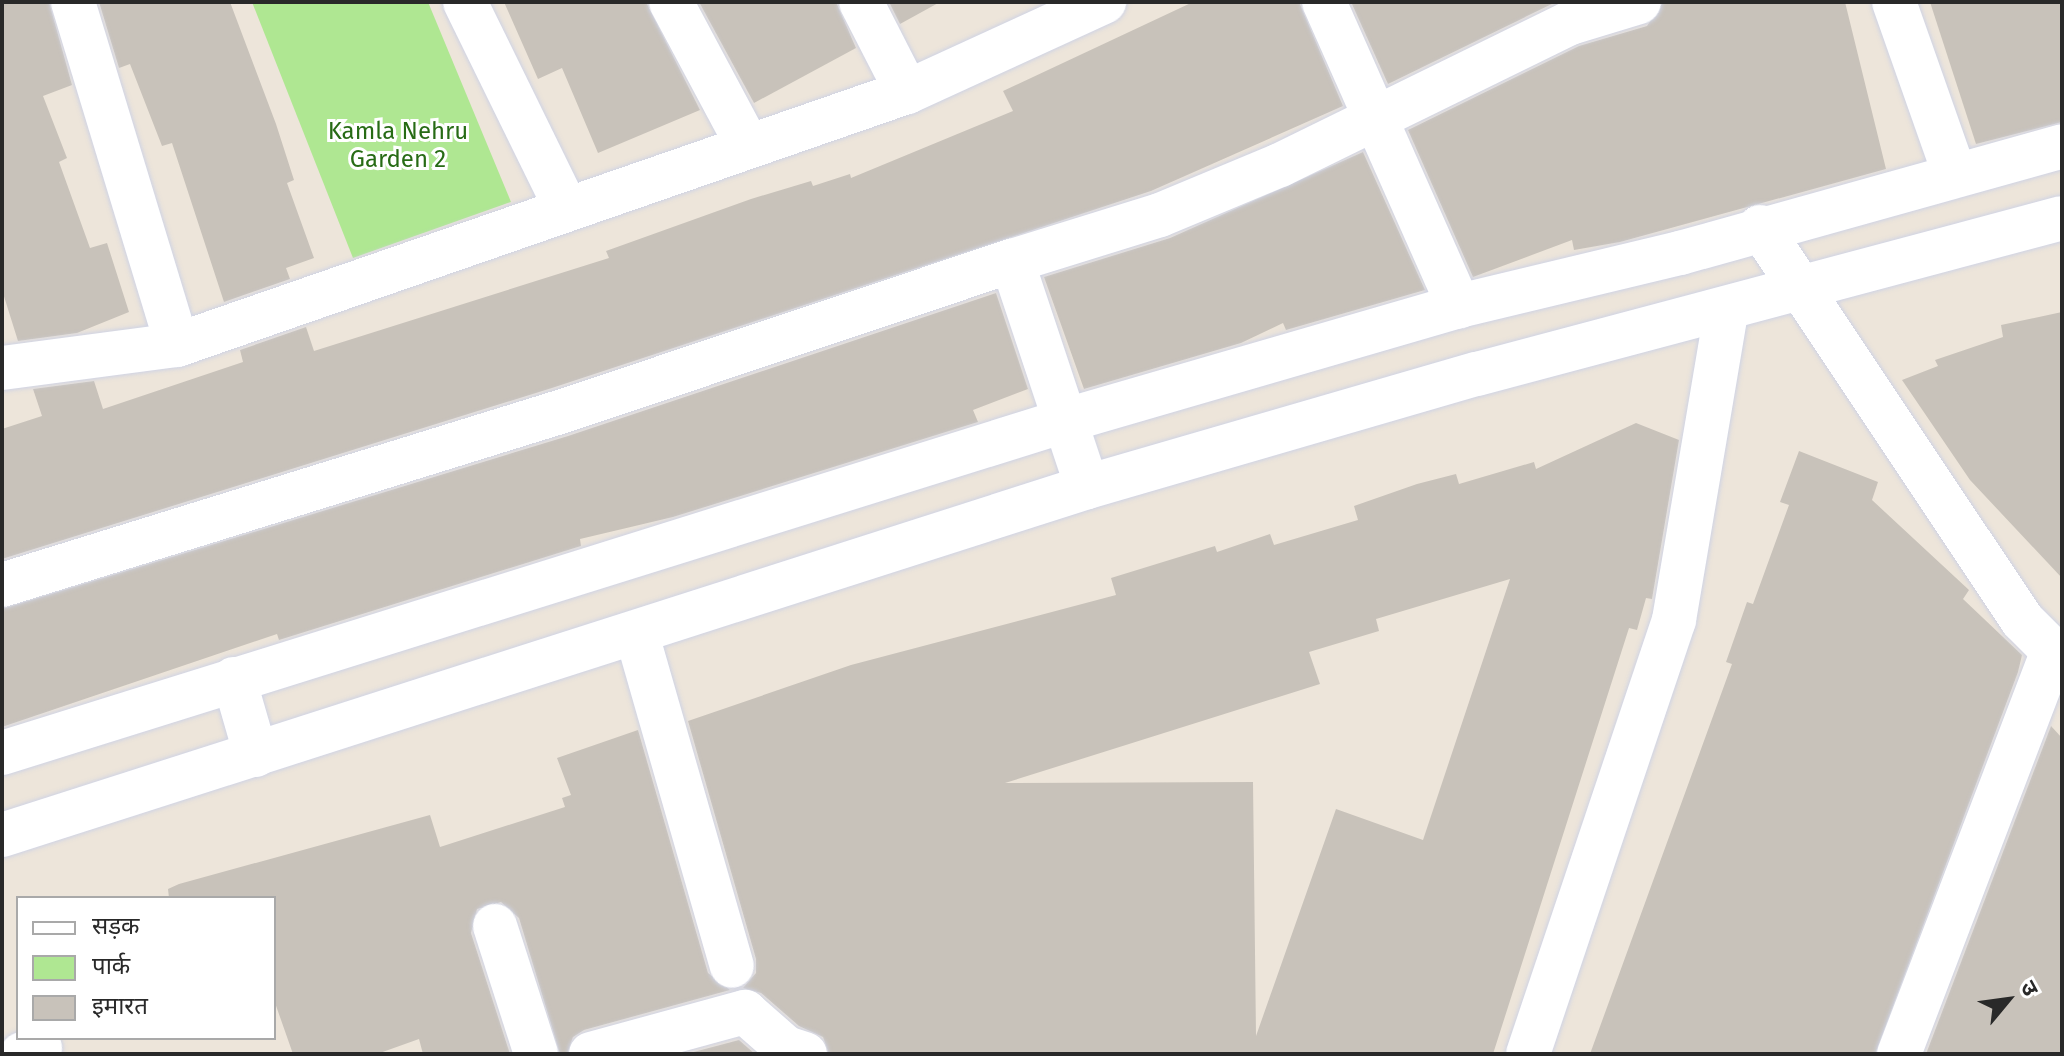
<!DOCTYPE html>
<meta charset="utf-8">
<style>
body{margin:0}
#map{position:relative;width:2064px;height:1056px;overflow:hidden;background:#ede5da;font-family:"Fira Sans","Noto Sans Devanagari",sans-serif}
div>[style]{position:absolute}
.green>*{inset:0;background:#afe792}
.building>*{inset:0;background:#c8c2ba}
.roads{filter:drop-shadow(0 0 2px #cfd3e4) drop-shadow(0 0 2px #cfd3e4)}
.street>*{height:44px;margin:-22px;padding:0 22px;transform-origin:22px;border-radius:22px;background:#fff}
.secondary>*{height:44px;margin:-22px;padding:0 22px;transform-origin:22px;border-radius:22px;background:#fff}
span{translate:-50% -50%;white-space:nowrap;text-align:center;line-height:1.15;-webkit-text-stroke:6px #fff;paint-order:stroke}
.park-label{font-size:24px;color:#276b15}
.frame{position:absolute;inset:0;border:4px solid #292929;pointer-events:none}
.legend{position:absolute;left:16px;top:896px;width:260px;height:144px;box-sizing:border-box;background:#fff;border:2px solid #a9a9a9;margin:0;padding:10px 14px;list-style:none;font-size:24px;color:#292929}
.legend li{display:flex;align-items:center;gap:16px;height:40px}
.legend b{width:40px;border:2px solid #a9a9a9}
.north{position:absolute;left:1968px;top:960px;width:80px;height:80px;-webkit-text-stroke:6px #fff;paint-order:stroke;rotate:61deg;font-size:22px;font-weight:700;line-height:32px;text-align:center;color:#292929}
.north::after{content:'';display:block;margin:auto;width:28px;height:36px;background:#292929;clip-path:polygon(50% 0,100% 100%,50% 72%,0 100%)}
</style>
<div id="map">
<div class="green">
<div style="clip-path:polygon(252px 2px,428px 2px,511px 202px,353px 258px)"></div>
</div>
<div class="building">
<div style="clip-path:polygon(2px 2px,49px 2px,72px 85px,43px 96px,67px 158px,59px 162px,90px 248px,107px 243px,129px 312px,77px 333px,18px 341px,2px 290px)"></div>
<div style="clip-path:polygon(99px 2px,230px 2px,276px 124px,294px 180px,287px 183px,314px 258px,286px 268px,290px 279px,224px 302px,172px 143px,162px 146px,130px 64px,119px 68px)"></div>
<div style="clip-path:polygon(504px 2px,646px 2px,700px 110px,598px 153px,562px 68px,538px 79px)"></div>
<div style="clip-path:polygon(699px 2px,836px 2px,856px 48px,754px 103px)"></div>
<div style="clip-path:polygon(889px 2px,940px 2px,900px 24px)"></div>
<div style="clip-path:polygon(1193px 2px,1299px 2px,1343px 106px,1151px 191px,552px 388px,2px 559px,2px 429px,42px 416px,33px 389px,94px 381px,103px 409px,243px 362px,240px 350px,306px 327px,314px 351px,609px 258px,606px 251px,751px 199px,811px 181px,813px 186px,850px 174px,851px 178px,1013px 111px,1003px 91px)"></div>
<div style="clip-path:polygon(1351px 2px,1556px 2px,1388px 84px)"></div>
<div style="clip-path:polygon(1663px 2px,1845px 2px,1886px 169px,1620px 242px,1574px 250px,1572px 240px,1473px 277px,1408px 130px,1579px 46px,1647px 26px)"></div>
<div style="clip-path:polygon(1930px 2px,2062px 2px,2062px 122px,1976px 144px)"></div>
<div style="clip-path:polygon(1363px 152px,1425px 290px,1286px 330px,1283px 323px,1241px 343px,1084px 389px,1044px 277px,1170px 238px)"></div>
<div style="clip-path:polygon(996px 293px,1028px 389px,973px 410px,978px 422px,673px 517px,580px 539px,581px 546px,279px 640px,277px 634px,2px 727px,2px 609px,568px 436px)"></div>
<div style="clip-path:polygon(2062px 312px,2062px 578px,1970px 480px,1902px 380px,1938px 366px,1935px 360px,2003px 337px,2001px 325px)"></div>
<div style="clip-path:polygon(evenodd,1636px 423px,1679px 440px,1652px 599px,1646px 598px,1637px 630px,1629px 628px,1493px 1054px,829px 1054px,823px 1037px,799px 1026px,761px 993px,743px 988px,756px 973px,756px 959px,688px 721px,851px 665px,1116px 595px,1111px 578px,1215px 546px,1217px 552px,1270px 534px,1274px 545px,1358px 520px,1354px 506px,1417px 484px,1456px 474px,1459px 484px,1534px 462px,1536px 469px,1636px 423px,1510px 579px,1423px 840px,1336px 809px,1256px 1036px,1253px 782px,1005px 783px,1320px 684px,1309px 652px,1379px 631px,1376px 619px,1510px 579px)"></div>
<div style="clip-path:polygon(1799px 451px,1878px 482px,1872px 500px,1969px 590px,1963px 599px,2022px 655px,2018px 672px,1875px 1054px,1590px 1054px,1732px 664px,1726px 662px,1747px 602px,1753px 604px,1789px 505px,1780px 502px)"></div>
<div style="clip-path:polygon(2051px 726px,2062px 738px,2062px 1054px,1926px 1054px)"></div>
<div style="clip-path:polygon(638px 730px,708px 973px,730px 990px,584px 1030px,573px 1037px,567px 1054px,560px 1054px,519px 918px,501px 902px,477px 909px,471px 933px,510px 1054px,423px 1054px,419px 1039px,377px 1054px,293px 1054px,274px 1000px,274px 898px,169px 898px,168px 889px,179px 884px,430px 815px,440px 847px,565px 807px,562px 798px,571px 795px,557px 758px)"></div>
<div style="clip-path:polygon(739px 1040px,755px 1054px,686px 1054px)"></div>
</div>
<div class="roads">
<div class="street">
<div style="left:73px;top:2px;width:358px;rotate:73.1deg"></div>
<div style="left:465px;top:2px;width:229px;rotate:63.9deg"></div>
<div style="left:671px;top:2px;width:163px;rotate:61.9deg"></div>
<div style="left:861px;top:2px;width:101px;rotate:62.9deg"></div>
<div style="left:1324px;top:2px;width:333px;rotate:66.1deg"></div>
<div style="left:1894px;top:2px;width:180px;rotate:70.6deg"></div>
<div style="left:1760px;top:227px;width:472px;rotate:56.3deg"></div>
<div style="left:2022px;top:620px;width:57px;rotate:45deg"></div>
<div style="left:1012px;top:261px;width:155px;rotate:-17.3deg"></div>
<div style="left:1160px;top:215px;width:130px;rotate:-22.6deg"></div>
<div style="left:1280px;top:165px;width:323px;rotate:-26.1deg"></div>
<div style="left:1570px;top:23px;width:72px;rotate:-16.9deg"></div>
<div style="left:2px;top:368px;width:177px;rotate:-7.5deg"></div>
<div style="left:177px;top:345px;width:773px;rotate:-19.12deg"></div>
<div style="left:907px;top:92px;width:217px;rotate:-24.6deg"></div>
<div style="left:2px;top:585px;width:584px;rotate:-17.23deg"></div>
<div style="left:560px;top:412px;width:477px;rotate:-18.5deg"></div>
<div style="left:1012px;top:261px;width:238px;rotate:71.6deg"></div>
<div style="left:637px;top:635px;width:344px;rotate:74deg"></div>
<div style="left:495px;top:926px;width:134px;rotate:72.2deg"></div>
<div style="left:22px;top:1054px;width:19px;rotate:-18deg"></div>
<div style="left:591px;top:1054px;width:160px;rotate:-15.3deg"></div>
<div style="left:745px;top:1012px;width:55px;rotate:41.3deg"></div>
<div style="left:786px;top:1048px;width:20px;rotate:18deg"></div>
<div style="left:1528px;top:1054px;width:458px;rotate:-71.4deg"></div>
<div style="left:1674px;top:620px;width:312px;rotate:-80.4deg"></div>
<div style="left:1899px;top:1054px;width:432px;rotate:-69.1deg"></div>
</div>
<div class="secondary">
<div style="left:234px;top:679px;width:79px;rotate:73.9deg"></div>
<div style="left:2px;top:753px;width:1116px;rotate:-17.36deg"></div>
<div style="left:1067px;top:420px;width:408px;rotate:-16.2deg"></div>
<div style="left:1459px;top:306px;width:227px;rotate:-13.5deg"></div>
<div style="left:1680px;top:253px;width:397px;rotate:-15.6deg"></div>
<div style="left:2px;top:835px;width:1139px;rotate:-17.78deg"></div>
<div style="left:1087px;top:487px;width:406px;rotate:-16.2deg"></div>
<div style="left:1477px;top:374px;width:605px;rotate:-14.93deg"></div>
</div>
</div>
<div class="park-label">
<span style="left:398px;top:146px">Kamla Nehru<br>Garden 2</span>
</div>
<div class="frame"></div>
<ul class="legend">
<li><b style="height:10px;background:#fff"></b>सड़क</li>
<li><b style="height:22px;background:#afe792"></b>पार्क</li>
<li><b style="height:22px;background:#c8c2ba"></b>इमारत</li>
</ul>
<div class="north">उ</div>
</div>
